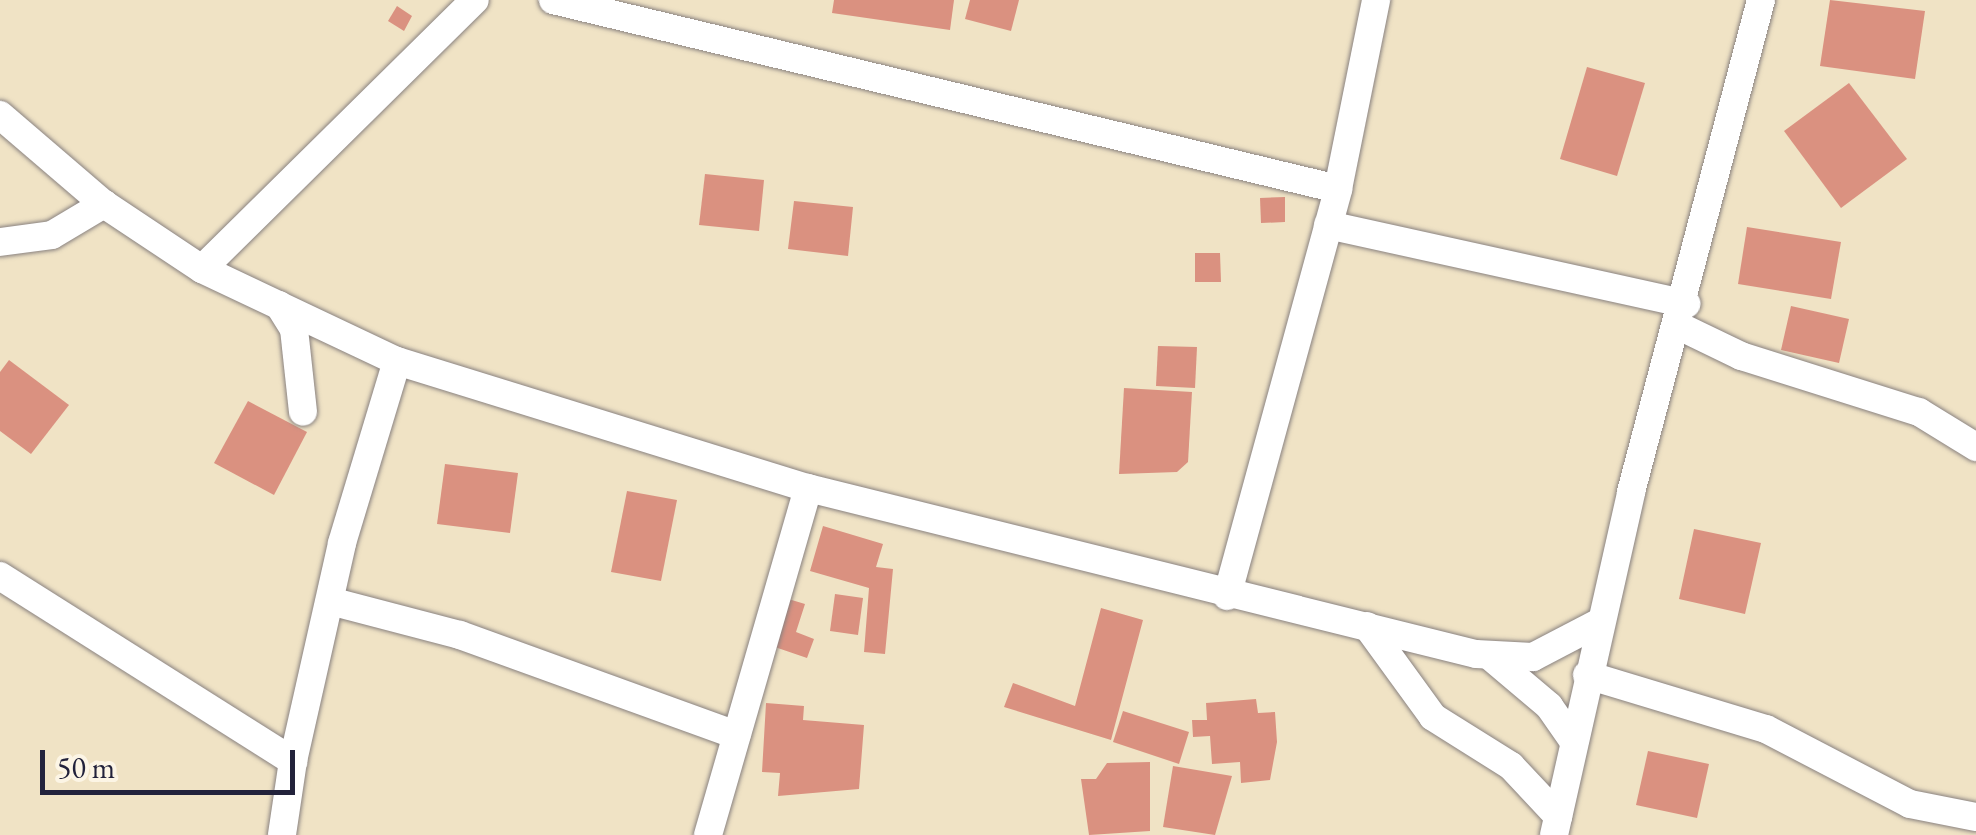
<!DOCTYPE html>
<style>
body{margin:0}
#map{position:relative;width:1976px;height:835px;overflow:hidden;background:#f0e3c5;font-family:"EB Garamond",serif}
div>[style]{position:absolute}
.building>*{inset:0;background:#da9180}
.roads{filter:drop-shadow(0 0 2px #898280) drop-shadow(0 0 2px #898280)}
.minor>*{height:28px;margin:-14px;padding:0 14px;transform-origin:14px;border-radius:14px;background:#fff}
span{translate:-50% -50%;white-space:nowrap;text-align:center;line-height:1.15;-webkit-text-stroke:8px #fcf5e5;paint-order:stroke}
.scale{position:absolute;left:40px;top:750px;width:255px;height:45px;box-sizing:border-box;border:5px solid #22223b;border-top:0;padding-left:12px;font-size:30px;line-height:35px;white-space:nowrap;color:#22223b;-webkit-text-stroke:8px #fcf5e5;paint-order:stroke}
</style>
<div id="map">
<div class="building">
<div style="clip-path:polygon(834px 0,954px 0,950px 30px,832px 13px)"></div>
<div style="clip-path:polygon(970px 0,1019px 0,1011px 31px,965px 19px)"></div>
<div style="clip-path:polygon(1830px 0,1925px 11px,1915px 79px,1820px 66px)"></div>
<div style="clip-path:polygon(397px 6px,412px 16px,404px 31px,388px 21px)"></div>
<div style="clip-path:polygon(1587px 67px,1645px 83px,1617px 176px,1560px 159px)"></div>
<div style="clip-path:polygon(1849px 83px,1907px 159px,1841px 208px,1784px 131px)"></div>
<div style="clip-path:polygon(705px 174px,764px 180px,759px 231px,699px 225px)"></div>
<div style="clip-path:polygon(1285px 197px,1285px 222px,1261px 223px,1260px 198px)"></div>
<div style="clip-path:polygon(794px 201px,853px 207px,848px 256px,788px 249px)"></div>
<div style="clip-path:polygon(1747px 227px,1841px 242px,1831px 299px,1738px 284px)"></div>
<div style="clip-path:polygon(1195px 253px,1220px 253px,1221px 282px,1195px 282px)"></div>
<div style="clip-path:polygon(1791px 306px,1849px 319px,1839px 363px,1781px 350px)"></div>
<div style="clip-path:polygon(1158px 346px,1197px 347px,1195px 388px,1156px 386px)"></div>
<div style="clip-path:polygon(9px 360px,69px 405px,31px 454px,0 431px,0 372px)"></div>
<div style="clip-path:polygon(1124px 388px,1192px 392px,1188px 462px,1177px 472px,1119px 474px)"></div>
<div style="clip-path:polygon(248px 401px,307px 432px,274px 495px,214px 463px)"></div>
<div style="clip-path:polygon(445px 464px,518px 473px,510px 533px,437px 524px)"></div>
<div style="clip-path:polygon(627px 491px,677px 500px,661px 581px,611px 572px)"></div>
<div style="clip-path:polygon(823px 526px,883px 544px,876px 567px,893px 569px,885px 654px,864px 652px,869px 588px,810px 571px)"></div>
<div style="clip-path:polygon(1694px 529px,1761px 543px,1745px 614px,1679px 599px)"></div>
<div style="clip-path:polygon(835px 594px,863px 598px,858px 635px,830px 631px)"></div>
<div style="clip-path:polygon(785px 598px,805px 604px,796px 632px,814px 639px,807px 658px,769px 645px)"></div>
<div style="clip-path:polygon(1101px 608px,1143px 620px,1111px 740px,1004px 707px,1013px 683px,1075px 706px)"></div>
<div style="clip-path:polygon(1256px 699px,1258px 713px,1275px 712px,1277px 742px,1270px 780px,1241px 783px,1240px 762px,1212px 764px,1210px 736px,1193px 737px,1192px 720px,1207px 720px,1206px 703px)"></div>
<div style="clip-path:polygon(766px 703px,804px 706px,803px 720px,864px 725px,859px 789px,778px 796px,780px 773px,762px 772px)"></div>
<div style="clip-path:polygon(1123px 711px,1189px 732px,1179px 764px,1113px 742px)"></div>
<div style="clip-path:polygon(1648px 751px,1709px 764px,1697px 818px,1636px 805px)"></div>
<div style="clip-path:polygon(1150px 762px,1150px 831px,1089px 835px,1081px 779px,1096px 779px,1107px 763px)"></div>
<div style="clip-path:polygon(1173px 766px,1232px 776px,1215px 835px,1163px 827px)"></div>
</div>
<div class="roads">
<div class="minor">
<div style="left:553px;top:0;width:807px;rotate:13.54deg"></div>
<div style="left:0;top:115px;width:137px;rotate:40.6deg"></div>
<div style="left:104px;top:204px;width:118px;rotate:33.6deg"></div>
<div style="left:202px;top:269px;width:216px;rotate:25.3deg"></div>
<div style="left:397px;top:361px;width:430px;rotate:17.2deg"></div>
<div style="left:808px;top:488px;width:688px;rotate:13.96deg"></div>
<div style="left:1476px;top:654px;width:57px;rotate:3deg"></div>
<div style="left:1533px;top:657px;width:76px;rotate:-27.6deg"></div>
<div style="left:1328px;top:225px;width:367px;rotate:12.4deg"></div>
<div style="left:0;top:242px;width:52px;rotate:-7.7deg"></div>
<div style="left:52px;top:235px;width:61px;rotate:-30.8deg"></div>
<div style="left:202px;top:269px;width:383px;rotate:-44.6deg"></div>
<div style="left:279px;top:305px;width:28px;rotate:58deg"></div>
<div style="left:294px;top:329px;width:83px;rotate:83.8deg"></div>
<div style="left:1681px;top:327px;width:67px;rotate:25.8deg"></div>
<div style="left:1741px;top:356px;width:187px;rotate:17.5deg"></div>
<div style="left:1919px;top:412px;width:67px;rotate:31.6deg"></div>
<div style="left:0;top:576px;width:347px;rotate:32.3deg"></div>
<div style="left:293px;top:761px;width:75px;rotate:98.5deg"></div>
<div style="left:1227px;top:596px;width:422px;rotate:-74.7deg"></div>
<div style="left:1338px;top:189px;width:193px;rotate:-78.6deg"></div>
<div style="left:334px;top:602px;width:130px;rotate:14.7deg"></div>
<div style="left:460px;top:635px;width:294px;rotate:19.9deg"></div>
<div style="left:1367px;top:626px;width:112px;rotate:54deg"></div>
<div style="left:1433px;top:717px;width:92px;rotate:32.1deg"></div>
<div style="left:1511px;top:766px;width:69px;rotate:46.8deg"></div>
<div style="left:1491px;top:657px;width:76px;rotate:40.2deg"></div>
<div style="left:1549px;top:706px;width:44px;rotate:55.2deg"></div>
<div style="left:1587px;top:675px;width:187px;rotate:16.8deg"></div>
<div style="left:1766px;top:729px;width:162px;rotate:27.5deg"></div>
<div style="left:1910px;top:804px;width:67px;rotate:11.1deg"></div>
<div style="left:293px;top:761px;width:223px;rotate:-77.3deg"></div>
<div style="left:342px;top:543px;width:190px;rotate:-73.2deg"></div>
<div style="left:708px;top:835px;width:361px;rotate:-73.9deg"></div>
<div style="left:1554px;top:835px;width:352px;rotate:-77.3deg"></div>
<div style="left:1631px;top:492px;width:509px;rotate:-75.2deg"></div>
</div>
</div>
<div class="scale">50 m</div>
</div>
